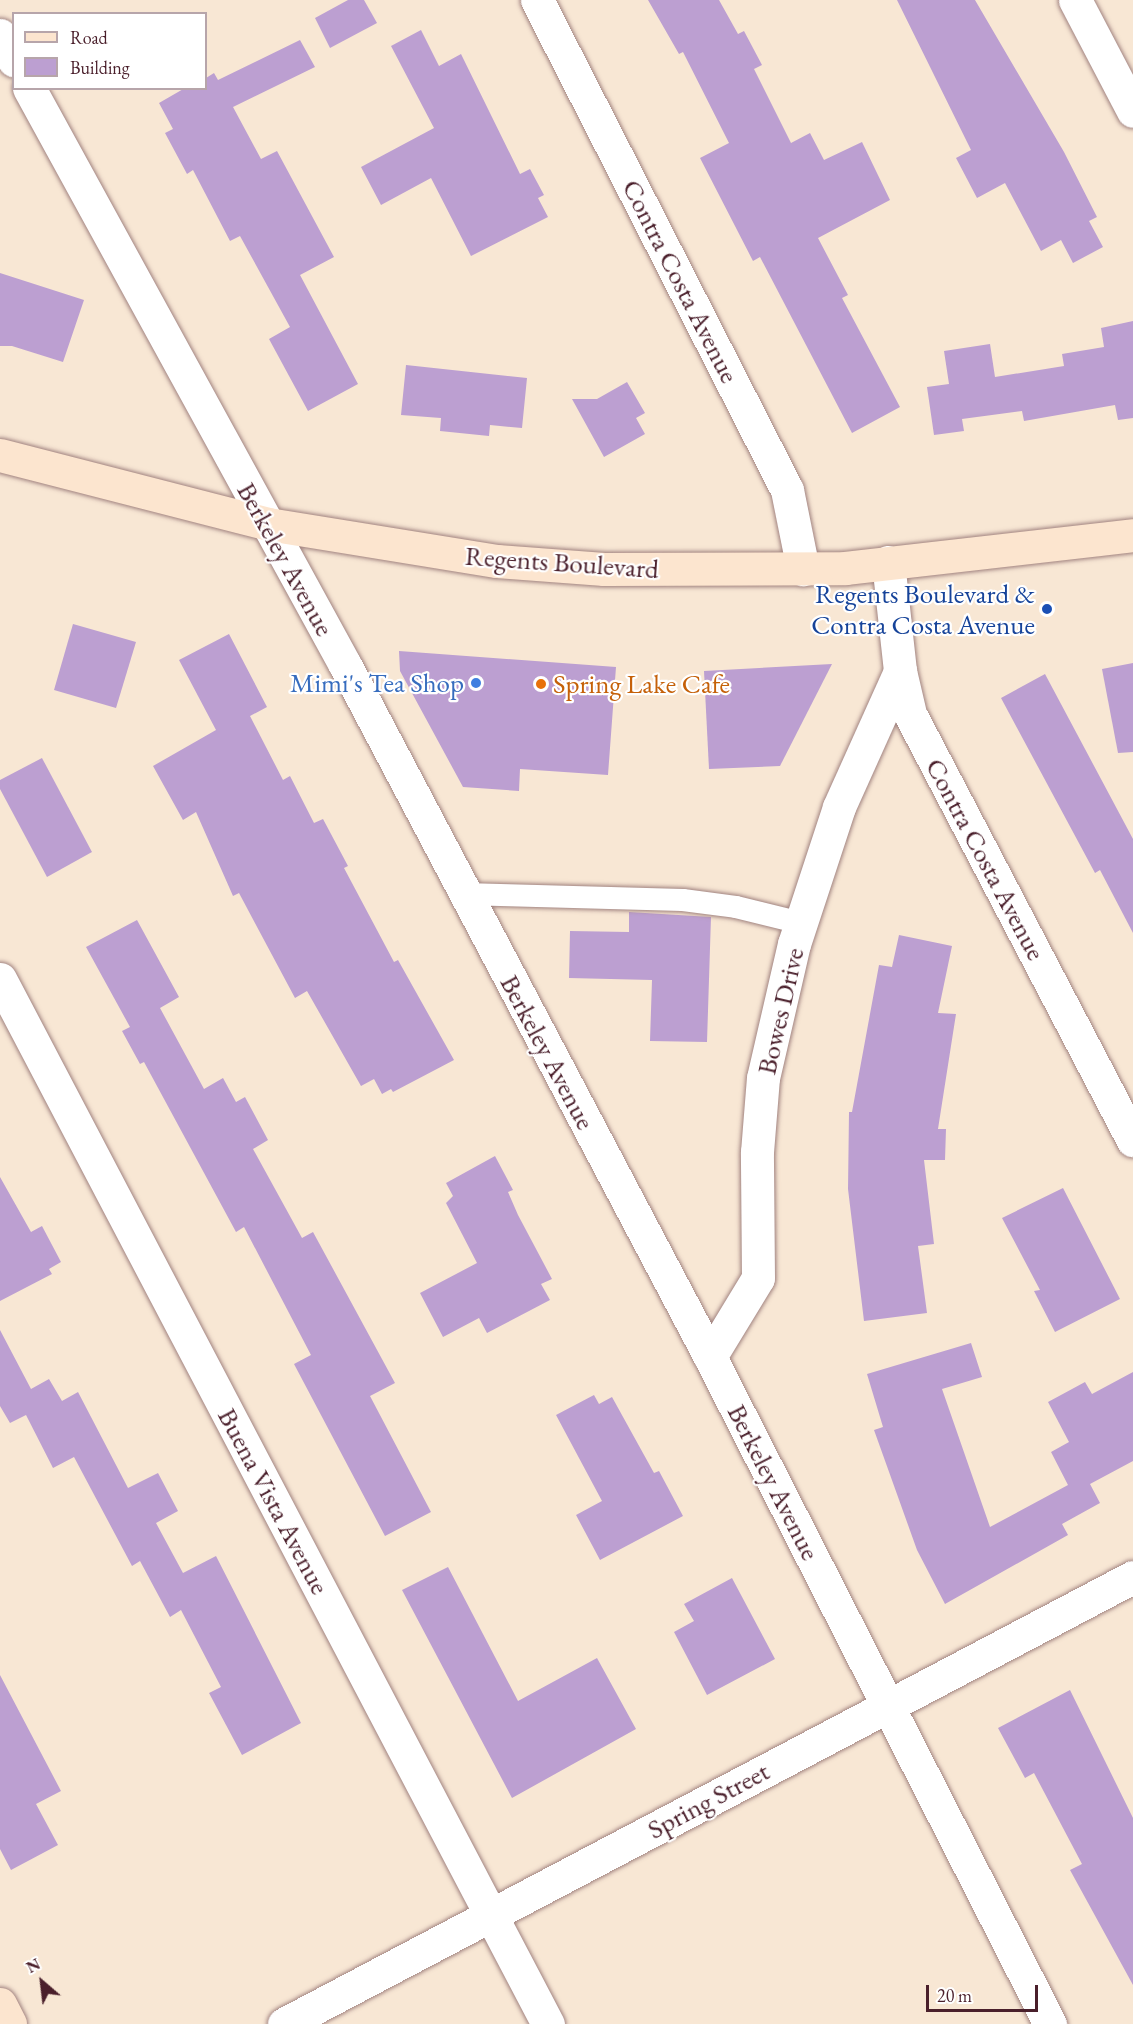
<!DOCTYPE html>
<style>
body{margin:0}
#map{position:relative;width:1133px;height:2024px;overflow:hidden;background:#f8e7d4;font-family:"EB Garamond",serif}
div>[style]{position:absolute}
.building>*{inset:0;background:#bc9fd1}
.roads{filter:drop-shadow(0 0 2px #a18380) drop-shadow(0 0 2px #a18380)}
.lane>*{height:22px;margin:-11px;padding:0 11px;transform-origin:11px;border-radius:11px;background:#fff}
.street>*{height:33px;margin:-16.5px;padding:0 16.5px;transform-origin:16.5px;border-radius:16.5px;background:#fff}
.secondary>*{height:33px;margin:-16.5px;padding:0 16.5px;transform-origin:16.5px;border-radius:16.5px;background:#fce5cf}
.dots>*{width:16px;height:16px;translate:-50% -50%;box-sizing:border-box;border:3px solid #fff;border-radius:50%}
span{translate:-50% -50%;white-space:nowrap;text-align:center;line-height:1.15;-webkit-text-stroke:4.5px #fff;paint-order:stroke}
.street-label{font-size:27px;color:#4a1f2b}
.transit-label{font-size:27px;color:#164399}
.right{translate:-100% -50%;text-align:right}
.shop-label{font-size:27px;color:#366cbe}
.food-label{font-size:27px;color:#c56008}
.left{translate:0 -50%;text-align:left}
.legend{position:absolute;left:12px;top:12px;width:195px;height:78px;box-sizing:border-box;background:#fff;border:2px solid #b7a5aa;margin:0;padding:8px 10px;list-style:none;font-size:18px;color:#4a1f2b}
.legend li{display:flex;align-items:center;gap:12px;height:30px}
.legend b{width:30px;border:2px solid #b7a5aa}
.north{position:absolute;left:12px;top:1952px;width:60px;height:60px;-webkit-text-stroke:4px #fff;paint-order:stroke;rotate:332deg;font-size:16px;font-weight:700;line-height:24px;text-align:center;color:#4a1f2b}
.north::after{content:'';display:block;margin:auto;width:21px;height:27px;background:#4a1f2b;clip-path:polygon(50% 0,100% 100%,50% 72%,0 100%)}
.scale{position:absolute;left:926px;top:1985px;width:112px;height:27px;box-sizing:border-box;border:3px solid #4a1f2b;border-top:0;padding-left:8px;font-size:18px;line-height:21px;white-space:nowrap;color:#4a1f2b;-webkit-text-stroke:4px #fff;paint-order:stroke}
</style>
<div id="map">
<div class="building">
<div style="clip-path:polygon(348px 0,364px 0,377px 23px,330px 48px,315px 18px)"></div>
<div style="clip-path:polygon(648px 0,719px 0,738px 34px,744px 31px,762px 65px,754px 69px,791px 143px,810px 133px,824px 160px,862px 142px,890px 200px,818px 238px,848px 295px,842px 298px,900px 407px,852px 433px,760px 257px,753px 261px,700px 158px,729px 143px,683px 52px,679px 54px)"></div>
<div style="clip-path:polygon(897px 0,975px 0,1064px 152px,1097px 217px,1089px 221px,1103px 247px,1073px 263px,1061px 240px,1041px 251px,1005px 183px,977px 198px,956px 158px,971px 150px)"></div>
<div style="clip-path:polygon(421px 30px,439px 66px,461px 54px,520px 174px,530px 169px,544px 195px,538px 198px,548px 217px,471px 256px,431px 178px,381px 205px,361px 167px,434px 128px,391px 46px)"></div>
<div style="clip-path:polygon(300px 40px,315px 67px,233px 107px,261px 159px,277px 151px,334px 257px,300px 275px,358px 384px,308px 411px,269px 339px,290px 327px,240px 236px,230px 241px,193px 170px,187px 174px,165px 133px,173px 129px,159px 103px,185px 88px,206px 88px,206px 78px,214px 73px,218px 80px)"></div>
<div style="clip-path:polygon(0 273px,84px 300px,63px 362px,12px 346px,0 346px)"></div>
<div style="clip-path:polygon(1133px 321px,1133px 418px,1118px 420px,1115px 405px,1024px 421px,1022px 411px,962px 419px,964px 431px,934px 435px,927px 387px,949px 384px,944px 351px,990px 344px,995px 377px,1064px 366px,1062px 354px,1104px 347px,1101px 328px)"></div>
<div style="clip-path:polygon(406px 365px,527px 378px,522px 428px,490px 425px,489px 436px,440px 431px,441px 418px,401px 415px)"></div>
<div style="clip-path:polygon(627px 382px,645px 413px,636px 418px,645px 434px,604px 457px,572px 399px,597px 399px)"></div>
<div style="clip-path:polygon(73px 624px,136px 642px,116px 708px,54px 690px)"></div>
<div style="clip-path:polygon(229px 634px,267px 707px,250px 716px,283px 780px,290px 776px,314px 823px,323px 819px,348px 866px,344px 868px,394px 962px,398px 960px,454px 1060px,393px 1092px,391px 1089px,382px 1094px,374px 1079px,361px 1086px,307px 991px,295px 998px,239px 893px,233px 896px,196px 812px,183px 820px,153px 766px,216px 730px,179px 660px)"></div>
<div style="clip-path:polygon(399px 651px,616px 667px,608px 775px,520px 769px,519px 791px,463px 787px,400px 671px)"></div>
<div style="clip-path:polygon(1133px 663px,1133px 752px,1118px 753px,1102px 669px)"></div>
<div style="clip-path:polygon(832px 664px,780px 766px,709px 769px,704px 671px)"></div>
<div style="clip-path:polygon(1045px 674px,1133px 839px,1133px 933px,1100px 870px,1095px 873px,1001px 698px)"></div>
<div style="clip-path:polygon(42px 758px,92px 852px,47px 877px,0 789px,0 780px)"></div>
<div style="clip-path:polygon(629px 912px,711px 917px,707px 1042px,650px 1041px,652px 980px,569px 978px,570px 931px,629px 932px)"></div>
<div style="clip-path:polygon(137px 920px,179px 997px,160px 1008px,204px 1089px,223px 1078px,236px 1102px,245px 1097px,268px 1140px,253px 1149px,302px 1238px,313px 1232px,395px 1383px,370px 1396px,431px 1512px,385px 1536px,294px 1364px,311px 1355px,244px 1227px,236px 1232px,144px 1062px,140px 1064px,122px 1031px,130px 1027px,86px 947px)"></div>
<div style="clip-path:polygon(899px 935px,952px 946px,938px 1013px,956px 1014px,938px 1129px,946px 1129px,945px 1160px,924px 1160px,934px 1244px,918px 1246px,927px 1313px,864px 1321px,848px 1189px,849px 1112px,852px 1112px,879px 965px,892px 967px)"></div>
<div style="clip-path:polygon(495px 1156px,513px 1190px,508px 1192px,518px 1215px,552px 1279px,541px 1284px,550px 1300px,487px 1333px,479px 1318px,443px 1337px,420px 1293px,477px 1263px,446px 1203px,453px 1196px,446px 1183px)"></div>
<div style="clip-path:polygon(0 1177px,31px 1232px,42px 1226px,61px 1262px,49px 1269px,52px 1274px,0 1301px)"></div>
<div style="clip-path:polygon(1063px 1188px,1120px 1299px,1055px 1332px,1034px 1291px,1040px 1290px,1002px 1218px)"></div>
<div style="clip-path:polygon(0 1330px,31px 1389px,49px 1379px,62px 1401px,78px 1392px,128px 1488px,158px 1473px,178px 1511px,156px 1523px,183px 1573px,216px 1556px,301px 1723px,242px 1755px,209px 1693px,221px 1687px,181px 1610px,170px 1617px,140px 1561px,132px 1566px,74px 1457px,53px 1468px,26px 1415px,10px 1423px,0 1406px)"></div>
<div style="clip-path:polygon(971px 1343px,982px 1377px,942px 1389px,990px 1527px,1068px 1485px,1051px 1452px,1069px 1442px,1048px 1402px,1085px 1382px,1092px 1394px,1133px 1372px,1133px 1461px,1090px 1484px,1100px 1503px,1062px 1524px,1068px 1535px,945px 1604px,917px 1550px,874px 1430px,883px 1427px,867px 1374px)"></div>
<div style="clip-path:polygon(594px 1395px,599px 1404px,612px 1397px,654px 1473px,659px 1471px,683px 1516px,600px 1560px,576px 1515px,602px 1501px,556px 1415px)"></div>
<div style="clip-path:polygon(448px 1567px,518px 1701px,597px 1658px,636px 1729px,512px 1798px,402px 1590px)"></div>
<div style="clip-path:polygon(732px 1578px,775px 1659px,707px 1695px,674px 1632px,694px 1621px,684px 1604px)"></div>
<div style="clip-path:polygon(0 1675px,61px 1791px,36px 1804px,58px 1845px,11px 1870px,0 1849px)"></div>
<div style="clip-path:polygon(1070px 1690px,1133px 1818px,1133px 1985px,1070px 1870px,1082px 1864px,1034px 1773px,1025px 1778px,998px 1728px)"></div>
</div>
<div class="roads">
<div class="lane">
<div style="left:464px;top:894px;width:219px;rotate:1.6deg"></div>
<div style="left:683px;top:900px;width:53px;rotate:7.5deg"></div>
<div style="left:736px;top:907px;width:67px;rotate:13.8deg"></div>
</div>
<div class="street">
<div style="left:537px;top:0;width:550px;rotate:62.97deg"></div>
<div style="left:787px;top:490px;width:81px;rotate:78.6deg"></div>
<div style="left:1075px;top:0;width:125px;rotate:62.4deg"></div>
<div style="left:0;top:35px;width:29px;rotate:61deg"></div>
<div style="left:29px;top:88px;width:658px;rotate:61.29deg"></div>
<div style="left:345px;top:665px;width:782px;rotate:62.19deg"></div>
<div style="left:710px;top:1357px;width:749px;rotate:62.99deg"></div>
<div style="left:888px;top:562px;width:110px;rotate:83.7deg"></div>
<div style="left:900px;top:671px;width:44px;rotate:76.9deg"></div>
<div style="left:910px;top:714px;width:481px;rotate:62.4deg"></div>
<div style="left:0;top:979px;width:1180px;rotate:62.33deg"></div>
<div style="left:710px;top:1357px;width:92px;rotate:-58.7deg"></div>
<div style="left:758px;top:1278px;width:126px;rotate:-90.5deg"></div>
<div style="left:757px;top:1152px;width:74px;rotate:-85.4deg"></div>
<div style="left:763px;top:1078px;width:138px;rotate:-77deg"></div>
<div style="left:794px;top:944px;width:144px;rotate:-71.8deg"></div>
<div style="left:839px;top:807px;width:149px;rotate:-65.8deg"></div>
<div style="left:284px;top:2024px;width:959px;rotate:-27.77deg"></div>
</div>
<div class="secondary">
<div style="left:0;top:455px;width:277px;rotate:14.4deg"></div>
<div style="left:268px;top:524px;width:232px;rotate:9.2deg"></div>
<div style="left:497px;top:561px;width:107px;rotate:4.3deg"></div>
<div style="left:604px;top:569px;width:241px;rotate:-0.2deg"></div>
<div style="left:845px;top:568px;width:290px;rotate:-6.5deg"></div>
<div style="left:0;top:2004px;width:22px;rotate:63deg"></div>
</div>
</div>
<div class="dots">
<div style="left:1047px;top:609px;background:#1a4fb4"></div>
<div style="left:476px;top:683px;background:#3f7fe0"></div>
<div style="left:541px;top:684px;background:#e8710a"></div>
</div>
<div class="street-label">
<span style="left:681px;top:281px;rotate:63deg">Contra Costa Avenue</span>
<span style="left:286px;top:559px;rotate:61deg">Berkeley Avenue</span>
<span style="left:562px;top:562px;rotate:4deg">Regents Boulevard</span>
<span style="left:986px;top:859px;rotate:62deg">Contra Costa Avenue</span>
<span style="left:780px;top:1011px;rotate:-77deg">Bowes Drive</span>
<span style="left:548px;top:1052px;rotate:62deg">Berkeley Avenue</span>
<span style="left:774px;top:1482px;rotate:63deg">Berkeley Avenue</span>
<span style="left:274px;top:1501px;rotate:62deg">Buena Vista Avenue</span>
<span style="left:708px;top:1800px;rotate:-28deg">Spring Street</span>
</div>
<div class="transit-label">
<span class="right" style="left:1035px;top:609px">Regents Boulevard &amp;<br>Contra Costa Avenue</span>
</div>
<div class="shop-label">
<span class="right" style="left:464px;top:683px">Mimi's Tea Shop</span>
</div>
<div class="food-label">
<span class="left" style="left:553px;top:684px">Spring Lake Cafe</span>
</div>
<ul class="legend">
<li><b style="height:8px;background:#fce5cf"></b>Road</li>
<li><b style="height:16px;background:#bc9fd1"></b>Building</li>
</ul>
<div class="north">N</div>
<div class="scale">20 m</div>
</div>
